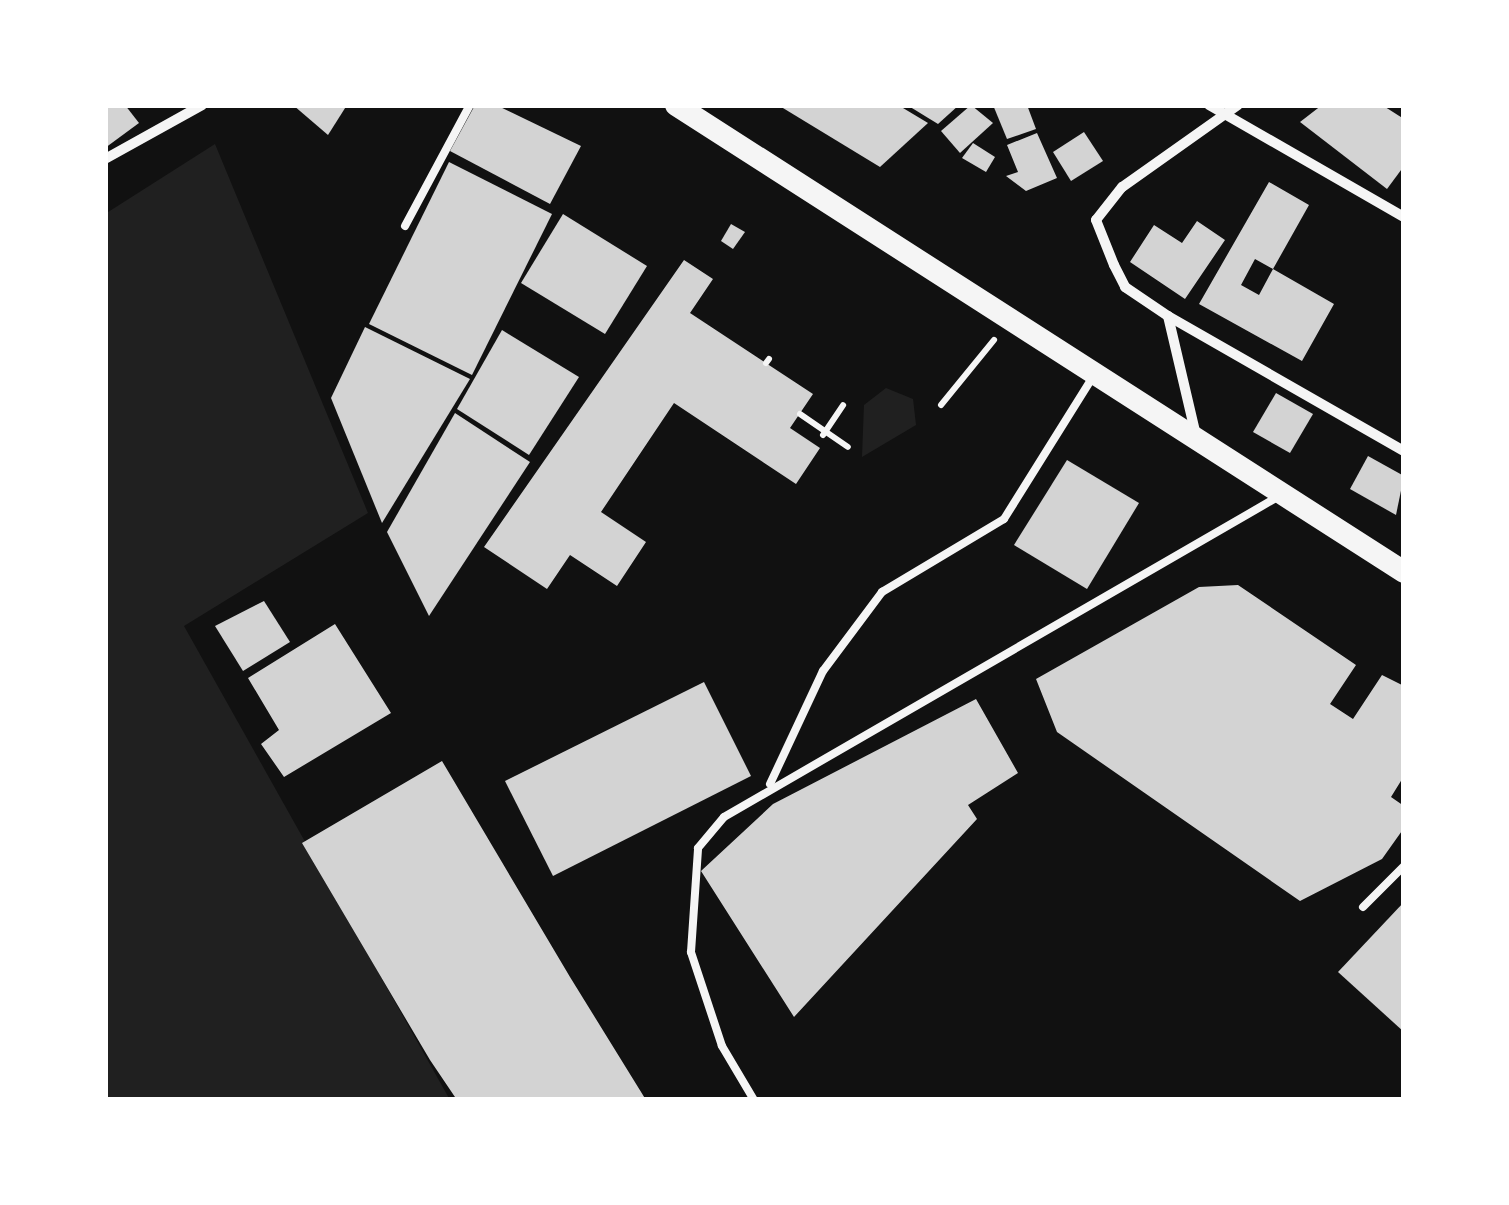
<!DOCTYPE html>
<style>
body{margin:0}
#map{position:relative;width:1509px;height:1205px;overflow:hidden;background:#111;font-family:"Exo 2",sans-serif}
div>[style]{position:absolute}
.green>*{inset:0;background:#202020}
.building>*{inset:0;background:#d3d3d3}
.path>*{height:6px;margin:-3px;padding:0 3px;transform-origin:3px;border-radius:3px;background:#f5f5f5}
.service>*{height:8px;margin:-4px;padding:0 4px;transform-origin:4px;border-radius:4px;background:#f5f5f5}
.minor>*{height:10px;margin:-5px;padding:0 5px;transform-origin:5px;border-radius:5px;background:#f5f5f5}
.primary>*{height:22px;margin:-11px;padding:0 11px;transform-origin:11px;border-radius:11px;background:#f5f5f5}
span{translate:-50% -50%;white-space:nowrap;text-align:center;line-height:1.15;-webkit-text-stroke:8px #fff;paint-order:stroke}
.frame{position:absolute;inset:0;border:108px solid #fff;pointer-events:none}
</style>
<div id="map">
<div class="green">
<div style="clip-path:polygon(215px 144px,368px 513px,184px 626px,450px 1100px,105px 1100px,105px 214px)"></div>
<div style="clip-path:polygon(886px 388px,913px 399px,916px 425px,862px 457px,864px 405px)"></div>
</div>
<div class="building">
<div style="clip-path:polygon(105px 105px,125px 105px,139px 123px,105px 148px)"></div>
<div style="clip-path:polygon(293px 105px,347px 105px,328px 135px)"></div>
<div style="clip-path:polygon(475px 105px,496px 105px,581px 146px,550px 204px,450px 151px)"></div>
<div style="clip-path:polygon(778px 105px,898px 105px,928px 123px,880px 167px)"></div>
<div style="clip-path:polygon(907px 105px,959px 105px,938px 124px)"></div>
<div style="clip-path:polygon(971px 105px,993px 123px,960px 153px,941px 131px)"></div>
<div style="clip-path:polygon(993px 105px,1027px 105px,1036px 129px,1007px 139px)"></div>
<div style="clip-path:polygon(1322px 105px,1382px 105px,1404px 119px,1404px 166px,1387px 189px,1300px 122px)"></div>
<div style="clip-path:polygon(1084px 132px,1103px 161px,1071px 181px,1053px 152px)"></div>
<div style="clip-path:polygon(1037px 133px,1057px 178px,1026px 191px,1006px 176px,1018px 172px,1007px 145px)"></div>
<div style="clip-path:polygon(973px 143px,995px 157px,986px 172px,962px 158px)"></div>
<div style="clip-path:polygon(449px 162px,552px 214px,472px 375px,369px 324px)"></div>
<div style="clip-path:polygon(1269px 182px,1309px 205px,1273px 269px,1255px 259px,1241px 285px,1259px 295px,1273px 269px,1334px 304px,1302px 361px,1199px 304px)"></div>
<div style="clip-path:polygon(563px 214px,647px 266px,605px 334px,521px 283px)"></div>
<div style="clip-path:polygon(1197px 221px,1225px 240px,1185px 299px,1130px 262px,1154px 225px,1182px 243px)"></div>
<div style="clip-path:polygon(731px 224px,745px 232px,733px 249px,721px 241px)"></div>
<div style="clip-path:polygon(684px 260px,713px 279px,690px 313px,813px 394px,790px 428px,820px 448px,796px 484px,674px 403px,601px 512px,646px 542px,617px 586px,570px 555px,547px 589px,484px 547px)"></div>
<div style="clip-path:polygon(365px 327px,470px 379px,382px 523px,331px 398px)"></div>
<div style="clip-path:polygon(502px 330px,579px 377px,529px 455px,457px 409px)"></div>
<div style="clip-path:polygon(1276px 393px,1313px 414px,1290px 453px,1253px 432px)"></div>
<div style="clip-path:polygon(455px 413px,530px 462px,429px 616px,387px 532px)"></div>
<div style="clip-path:polygon(1368px 456px,1404px 476px,1396px 515px,1350px 489px)"></div>
<div style="clip-path:polygon(1067px 460px,1139px 503px,1087px 589px,1014px 545px)"></div>
<div style="clip-path:polygon(1238px 585px,1356px 665px,1330px 704px,1353px 719px,1382px 675px,1404px 686px,1404px 776px,1391px 797px,1404px 806px,1404px 828px,1382px 859px,1300px 901px,1057px 732px,1036px 679px,1199px 587px)"></div>
<div style="clip-path:polygon(264px 601px,290px 642px,243px 671px,215px 626px)"></div>
<div style="clip-path:polygon(335px 624px,391px 713px,284px 777px,261px 744px,279px 730px,248px 678px)"></div>
<div style="clip-path:polygon(704px 682px,751px 776px,553px 876px,505px 781px)"></div>
<div style="clip-path:polygon(976px 699px,1018px 773px,968px 805px,977px 819px,794px 1017px,701px 871px,773px 804px)"></div>
<div style="clip-path:polygon(442px 761px,570px 977px,646px 1100px,457px 1100px,430px 1060px,302px 843px)"></div>
<div style="clip-path:polygon(1404px 902px,1404px 1032px,1338px 972px)"></div>
</div>
<div class="path">
<div style="left:766px;top:363px;width:5px;rotate:-53deg"></div>
<div style="left:941px;top:405px;width:84px;rotate:-50.8deg"></div>
<div style="left:800px;top:414px;width:58px;rotate:34.5deg"></div>
<div style="left:823px;top:435px;width:36px;rotate:-56deg"></div>
</div>
<div class="service">
<div style="left:405px;top:226px;width:137px;rotate:-61.8deg"></div>
<div style="left:770px;top:784px;width:125px;rotate:-64.9deg"></div>
<div style="left:823px;top:671px;width:99px;rotate:-53.2deg"></div>
<div style="left:882px;top:592px;width:142px;rotate:-30.9deg"></div>
<div style="left:1004px;top:519px;width:170px;rotate:-58deg"></div>
<div style="left:1363px;top:907px;width:58px;rotate:-45deg"></div>
<div style="left:754px;top:1100px;width:63px;rotate:-120.7deg"></div>
<div style="left:722px;top:1046px;width:99px;rotate:-108.3deg"></div>
<div style="left:691px;top:952px;width:104px;rotate:-86.1deg"></div>
<div style="left:698px;top:848px;width:40px;rotate:-50deg"></div>
<div style="left:724px;top:817px;width:643px;rotate:-30.03deg"></div>
</div>
<div class="minor">
<div style="left:1209px;top:105px;width:225px;rotate:29.9deg"></div>
<div style="left:1238px;top:105px;width:142px;rotate:144.7deg"></div>
<div style="left:1122px;top:187px;width:42px;rotate:128.2deg"></div>
<div style="left:1096px;top:220px;width:48px;rotate:68.2deg"></div>
<div style="left:1114px;top:265px;width:25px;rotate:63deg"></div>
<div style="left:1125px;top:287px;width:52px;rotate:34deg"></div>
<div style="left:1168px;top:316px;width:272px;rotate:29.8deg"></div>
<div style="left:105px;top:159px;width:111px;rotate:-29.1deg"></div>
<div style="left:1168px;top:316px;width:122px;rotate:76.8deg"></div>
</div>
<div class="primary">
<div style="left:676px;top:105px;width:865px;rotate:32.68deg"></div>
</div>
<div class="frame"></div>
</div>
